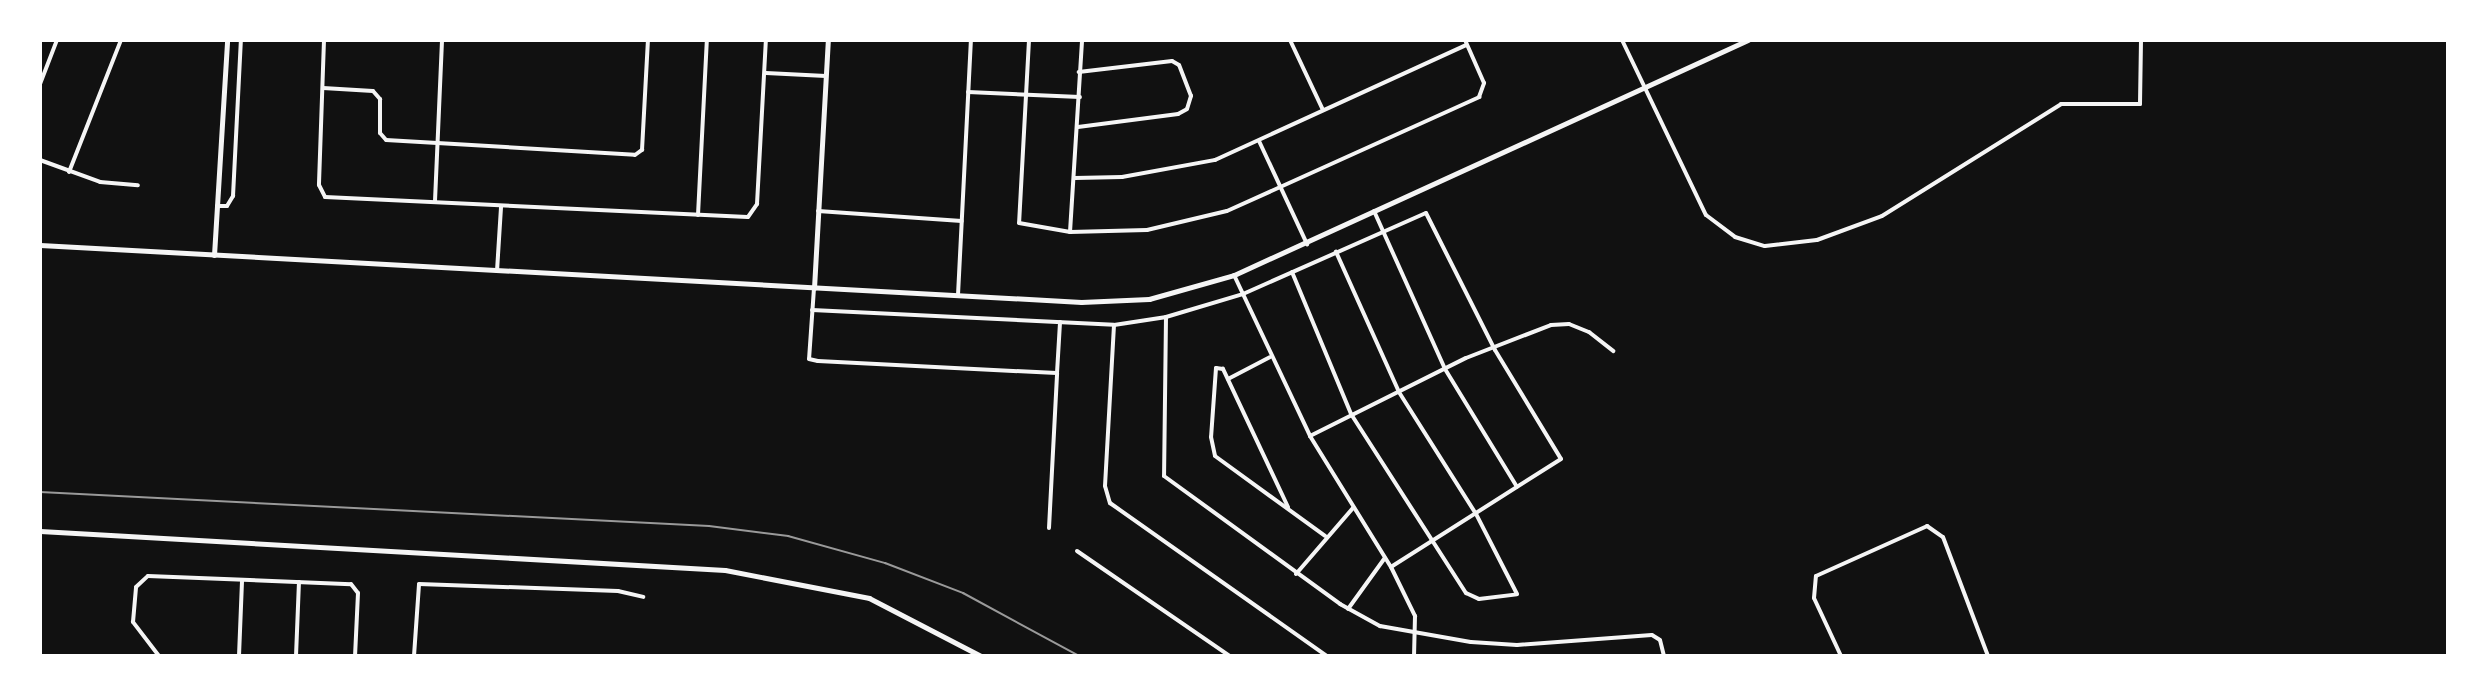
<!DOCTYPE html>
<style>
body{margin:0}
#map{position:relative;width:2488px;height:696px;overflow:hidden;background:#111;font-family:"PT Serif",serif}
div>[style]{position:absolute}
.minor>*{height:4px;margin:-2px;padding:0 2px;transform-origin:2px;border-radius:2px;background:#f5f5f5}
.tertiary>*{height:5px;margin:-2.5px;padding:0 2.5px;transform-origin:2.5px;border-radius:2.5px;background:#f5f5f5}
.rail>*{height:2px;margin:-1px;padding:0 1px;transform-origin:1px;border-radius:1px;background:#9a9a9a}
span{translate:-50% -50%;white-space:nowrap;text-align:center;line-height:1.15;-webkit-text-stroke:7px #fff;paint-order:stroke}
.frame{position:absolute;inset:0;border:42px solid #fff;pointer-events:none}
</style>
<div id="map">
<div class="minor">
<div style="left:324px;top:40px;width:145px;rotate:92deg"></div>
<div style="left:319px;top:185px;width:13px;rotate:63deg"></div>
<div style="left:325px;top:197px;width:423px;rotate:2.7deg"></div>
<div style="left:748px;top:217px;width:16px;rotate:-55deg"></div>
<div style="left:757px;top:204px;width:164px;rotate:-86.9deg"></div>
<div style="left:1029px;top:40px;width:183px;rotate:93.1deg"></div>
<div style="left:1019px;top:223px;width:52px;rotate:10deg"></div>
<div style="left:1070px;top:232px;width:77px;rotate:-1.5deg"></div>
<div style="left:1147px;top:230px;width:82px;rotate:-13.4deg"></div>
<div style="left:1227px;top:211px;width:277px;rotate:-24.3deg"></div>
<div style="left:1479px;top:97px;width:15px;rotate:-70deg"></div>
<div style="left:1484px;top:83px;width:47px;rotate:-113.8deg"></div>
<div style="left:1290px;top:40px;width:77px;rotate:64.8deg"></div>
<div style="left:1622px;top:40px;width:194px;rotate:64.4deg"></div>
<div style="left:1706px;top:215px;width:36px;rotate:37deg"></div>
<div style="left:1735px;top:237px;width:31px;rotate:17deg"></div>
<div style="left:1765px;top:246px;width:52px;rotate:-6.6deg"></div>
<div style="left:1817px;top:240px;width:69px;rotate:-20.3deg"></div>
<div style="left:1882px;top:216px;width:211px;rotate:-32deg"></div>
<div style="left:2061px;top:104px;width:79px"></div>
<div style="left:2140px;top:104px;width:64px;rotate:-89.1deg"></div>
<div style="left:766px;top:73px;width:60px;rotate:2.9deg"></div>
<div style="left:40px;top:84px;width:47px;rotate:-68.9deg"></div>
<div style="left:323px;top:88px;width:50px;rotate:3.4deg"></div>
<div style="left:373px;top:91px;width:11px;rotate:49deg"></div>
<div style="left:380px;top:99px;width:34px;rotate:90deg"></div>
<div style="left:380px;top:133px;width:9px;rotate:49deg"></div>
<div style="left:386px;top:140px;width:249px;rotate:3.4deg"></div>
<div style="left:635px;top:155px;width:9px;rotate:-36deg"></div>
<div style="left:642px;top:150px;width:110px;rotate:-86.9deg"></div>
<div style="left:968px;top:92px;width:112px;rotate:2.6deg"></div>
<div style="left:1078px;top:127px;width:101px;rotate:-7.4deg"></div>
<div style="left:1178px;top:114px;width:10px;rotate:-29deg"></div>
<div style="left:1187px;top:109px;width:14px;rotate:-73deg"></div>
<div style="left:1191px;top:96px;width:33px;rotate:-111deg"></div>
<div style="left:1179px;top:65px;width:8px;rotate:-150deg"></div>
<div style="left:1172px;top:61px;width:94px;rotate:173.3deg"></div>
<div style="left:1259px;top:141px;width:114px;rotate:65deg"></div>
<div style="left:40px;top:160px;width:64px;rotate:20.1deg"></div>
<div style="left:100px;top:182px;width:38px;rotate:5deg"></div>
<div style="left:69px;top:172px;width:142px;rotate:-68.5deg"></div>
<div style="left:1075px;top:178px;width:47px;rotate:-1.2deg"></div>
<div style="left:1122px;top:177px;width:95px;rotate:-10.4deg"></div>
<div style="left:1215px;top:160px;width:276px;rotate:-24.6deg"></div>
<div style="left:435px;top:201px;width:161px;rotate:-87.5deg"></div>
<div style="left:217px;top:206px;width:10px"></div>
<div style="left:227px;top:206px;width:12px;rotate:-59deg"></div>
<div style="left:233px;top:196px;width:156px;rotate:-87.1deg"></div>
<div style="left:818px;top:211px;width:144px;rotate:4deg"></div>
<div style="left:1374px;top:211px;width:173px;rotate:65.8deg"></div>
<div style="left:1445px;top:369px;width:138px;rotate:58.6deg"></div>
<div style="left:698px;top:215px;width:175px;rotate:-87.1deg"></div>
<div style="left:1070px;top:232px;width:192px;rotate:-86.4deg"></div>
<div style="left:497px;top:271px;width:64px;rotate:-86.4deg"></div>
<div style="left:1292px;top:272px;width:154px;rotate:67.4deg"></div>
<div style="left:1351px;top:414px;width:213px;rotate:57.3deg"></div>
<div style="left:1466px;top:593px;width:14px;rotate:25deg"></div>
<div style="left:1479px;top:599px;width:38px;rotate:-7deg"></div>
<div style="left:1517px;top:594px;width:90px;rotate:-117.1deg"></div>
<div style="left:1476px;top:514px;width:144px;rotate:-122.3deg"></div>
<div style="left:1399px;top:392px;width:154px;rotate:-114.2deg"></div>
<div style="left:1234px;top:275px;width:178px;rotate:64.7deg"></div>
<div style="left:1310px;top:436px;width:154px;rotate:58.3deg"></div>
<div style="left:1391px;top:567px;width:55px;rotate:63.9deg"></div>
<div style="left:1415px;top:616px;width:40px;rotate:91.4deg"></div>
<div style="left:814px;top:288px;width:71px;rotate:94deg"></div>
<div style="left:809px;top:359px;width:9px;rotate:13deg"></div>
<div style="left:818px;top:361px;width:239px;rotate:2.9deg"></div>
<div style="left:1057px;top:373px;width:51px;rotate:-86.6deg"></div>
<div style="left:958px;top:295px;width:255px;rotate:-87.1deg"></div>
<div style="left:812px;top:310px;width:302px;rotate:2.8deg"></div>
<div style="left:1114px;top:325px;width:53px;rotate:-8.7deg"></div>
<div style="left:1166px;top:317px;width:80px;rotate:-16.6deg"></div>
<div style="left:1243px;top:294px;width:200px;rotate:-23.9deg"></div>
<div style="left:1426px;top:213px;width:153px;rotate:63.3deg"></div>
<div style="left:1495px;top:350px;width:127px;rotate:58.8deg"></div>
<div style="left:1561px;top:459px;width:201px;rotate:147.6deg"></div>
<div style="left:1166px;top:317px;width:159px;rotate:90.7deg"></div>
<div style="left:1164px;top:476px;width:218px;rotate:36deg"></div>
<div style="left:1340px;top:604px;width:46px;rotate:28.8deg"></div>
<div style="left:1380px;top:626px;width:92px;rotate:10deg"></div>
<div style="left:1471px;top:642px;width:46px;rotate:3.7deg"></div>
<div style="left:1517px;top:645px;width:135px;rotate:-4.2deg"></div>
<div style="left:1652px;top:635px;width:9px;rotate:32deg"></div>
<div style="left:1660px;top:640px;width:16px;rotate:76deg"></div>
<div style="left:1114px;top:325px;width:161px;rotate:93.2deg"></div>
<div style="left:1105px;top:486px;width:18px;rotate:74deg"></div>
<div style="left:1110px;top:503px;width:266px;rotate:35.2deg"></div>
<div style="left:1228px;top:379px;width:47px;rotate:-27.6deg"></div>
<div style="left:1310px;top:436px;width:174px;rotate:-26.6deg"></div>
<div style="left:1466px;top:358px;width:91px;rotate:-21.2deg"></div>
<div style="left:1551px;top:325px;width:18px;rotate:-3deg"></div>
<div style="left:1569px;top:324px;width:22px;rotate:22deg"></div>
<div style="left:1589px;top:332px;width:31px;rotate:38deg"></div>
<div style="left:1288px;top:507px;width:153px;rotate:-115.2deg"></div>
<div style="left:1223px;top:369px;width:7px;rotate:-172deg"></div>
<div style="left:1216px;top:368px;width:69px;rotate:94.1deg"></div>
<div style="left:1211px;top:437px;width:19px;rotate:78deg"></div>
<div style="left:1215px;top:456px;width:136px;rotate:36deg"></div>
<div style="left:1049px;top:528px;width:155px;rotate:-87deg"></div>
<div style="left:1077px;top:551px;width:186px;rotate:34.5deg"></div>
<div style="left:1296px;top:574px;width:87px;rotate:-49.2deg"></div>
<div style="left:1348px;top:609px;width:62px;rotate:-54.2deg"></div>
<div style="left:40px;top:632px;width:9px;rotate:90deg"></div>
<div style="left:159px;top:656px;width:43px;rotate:-127.4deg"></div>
<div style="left:133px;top:622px;width:35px;rotate:-85deg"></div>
<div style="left:136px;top:587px;width:16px;rotate:-43deg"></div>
<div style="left:148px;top:576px;width:203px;rotate:2.3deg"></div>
<div style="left:351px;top:584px;width:11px;rotate:52deg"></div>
<div style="left:358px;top:593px;width:63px;rotate:92.7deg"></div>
<div style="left:239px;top:656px;width:76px;rotate:-87.7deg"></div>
<div style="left:296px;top:656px;width:74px;rotate:-87.7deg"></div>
<div style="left:414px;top:656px;width:72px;rotate:-86deg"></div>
<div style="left:419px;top:584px;width:199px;rotate:2deg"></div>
<div style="left:618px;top:591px;width:26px;rotate:13deg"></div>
<div style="left:1841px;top:656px;width:64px;rotate:-115deg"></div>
<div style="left:1814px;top:598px;width:22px;rotate:-85deg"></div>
<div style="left:1816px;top:576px;width:122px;rotate:-24.2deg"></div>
<div style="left:1927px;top:526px;width:19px;rotate:35deg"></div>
<div style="left:1943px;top:537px;width:127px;rotate:69.3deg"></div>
</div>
<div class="tertiary">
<div style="left:40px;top:245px;width:1043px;rotate:3.13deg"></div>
<div style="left:1081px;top:302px;width:68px;rotate:-2.5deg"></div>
<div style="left:1149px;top:299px;width:88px;rotate:-15.8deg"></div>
<div style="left:1234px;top:275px;width:565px;rotate:-24.57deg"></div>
<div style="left:214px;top:255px;width:215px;rotate:-86.5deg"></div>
<div style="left:814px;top:288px;width:248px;rotate:-86.8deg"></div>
<div style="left:40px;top:531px;width:686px;rotate:3.26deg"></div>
<div style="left:725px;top:570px;width:147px;rotate:11deg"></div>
<div style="left:869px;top:598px;width:126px;rotate:27.4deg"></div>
</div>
<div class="rail">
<div style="left:40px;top:492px;width:670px;rotate:2.91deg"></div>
<div style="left:709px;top:526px;width:80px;rotate:7.2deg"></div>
<div style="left:788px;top:536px;width:101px;rotate:15.6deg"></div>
<div style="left:885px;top:563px;width:84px;rotate:21deg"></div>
<div style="left:963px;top:593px;width:132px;rotate:28.5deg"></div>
</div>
<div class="frame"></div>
</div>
